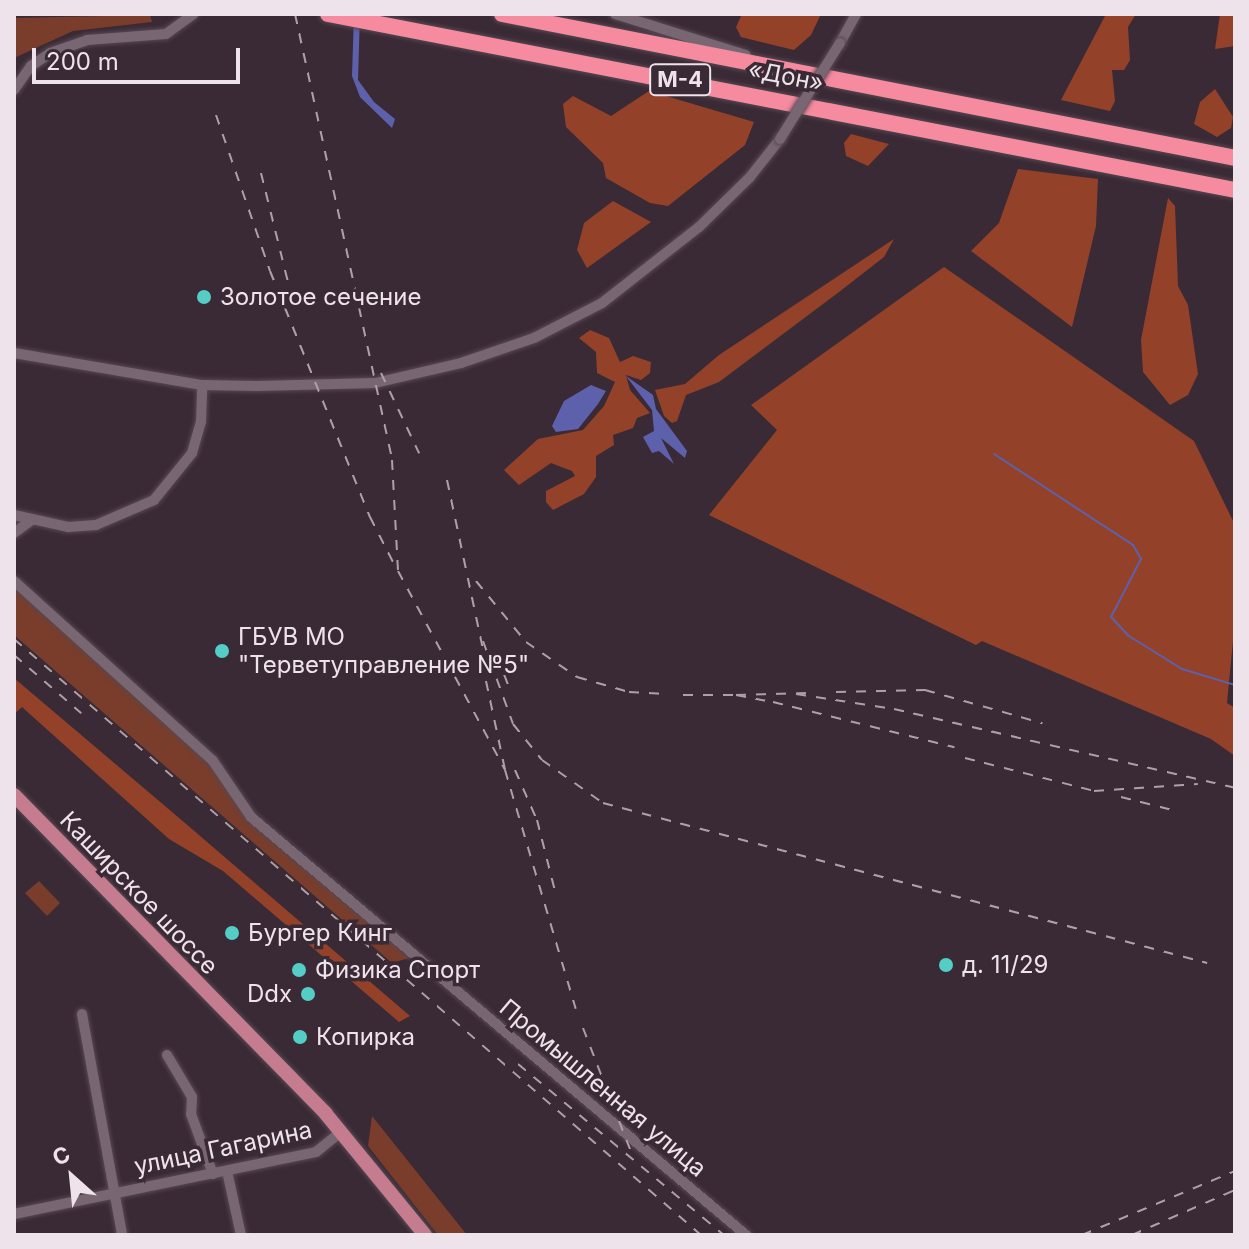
<!DOCTYPE html>
<meta charset="utf-8">
<style>
body{margin:0}
#map{position:relative;width:1249px;height:1249px;overflow:hidden;background:#3a2a35;font-family:Inter,sans-serif}
div>[style]{position:absolute}
.green>*{inset:0;background:#7a3d2b}
.forest>*{inset:0;background:#934229}
.water>*{inset:0;background:#5d61ac}
.stream>*{height:2px;margin:-1px;padding:0 1px;transform-origin:1px;border-radius:1px;background:#5d61ac}
.roads{filter:drop-shadow(0 0 2px #574852) drop-shadow(0 0 2px #574852)}
.minor>*{height:10px;margin:-5px;padding:0 5px;transform-origin:5px;border-radius:5px;background:#796673}
.major>*{height:14px;margin:-7px;padding:0 7px;transform-origin:7px;border-radius:7px;background:#c47c8e}
.highway>*{height:16px;margin:-8px;padding:0 8px;transform-origin:8px;border-radius:8px;background:#f68ba0}
.rail>*{height:2px;margin-top:-1px;transform-origin:0;background:repeating-linear-gradient(90deg,#aea0a9 0 10px,transparent 0 20px)}
.bridges{filter:drop-shadow(0 0 2px #574852) drop-shadow(0 0 2px #574852)}
.minor-bridge>*{height:10px;margin:-5px;padding:0 5px;transform-origin:5px;border-radius:5px;background:#796673}
.dots>*{width:22px;height:22px;translate:-50% -50%;box-sizing:border-box;border:4px solid #3a2a35;border-radius:50%}
span{translate:-50% -50%;white-space:nowrap;text-align:center;line-height:1.15;-webkit-text-stroke:7px #3a2a35;paint-order:stroke}
.shield-label span{padding:2px 6px;background:#3a2a35;border:2px solid;border-radius:6px;-webkit-text-stroke-width:0}
.shield-label{font-size:22px;color:#efe3eb;font-weight:700}
.street-label{font-size:24px;color:#efe3eb}
.poi-label{font-size:24px;color:#efe3eb}
.left{translate:0 -50%;text-align:left}
.right{translate:-100% -50%;text-align:right}
.frame{position:absolute;inset:0;border:16px solid #efe3eb;pointer-events:none}
.north{position:absolute;left:32px;top:1137px;width:80px;height:80px;-webkit-text-stroke:6px #3a2a35;paint-order:stroke;rotate:333deg;font-size:22px;font-weight:700;line-height:32px;text-align:center;color:#efe3eb}
.north::after{content:'';display:block;margin:auto;width:28px;height:36px;background:#efe3eb;clip-path:polygon(50% 0,100% 100%,50% 72%,0 100%)}
.scale{position:absolute;left:32px;top:48px;width:208px;height:36px;box-sizing:border-box;border:4px solid #efe3eb;border-top:0;padding-left:10px;font-size:24px;line-height:28px;white-space:nowrap;color:#efe3eb;-webkit-text-stroke:6px #3a2a35;paint-order:stroke}
</style>
<div id="map">
<div class="green">
<div style="clip-path:polygon(150px 15px,152px 22px,73px 31px,14px 58px,14px 18px)"></div>
<div style="clip-path:polygon(14px 588px,210px 763px,256px 822px,409px 958px,392px 963px,14px 635px)"></div>
<div style="clip-path:polygon(39px 881px,60px 903px,47px 916px,25px 893px)"></div>
<div style="clip-path:polygon(372px 1116px,467px 1235px,438px 1235px,368px 1146px)"></div>
</div>
<div class="forest">
<div style="clip-path:polygon(742px 14px,821px 14px,811px 35px,794px 50px,741px 37px,736px 27px)"></div>
<div style="clip-path:polygon(1106px 14px,1136px 14px,1128px 27px,1130px 60px,1124px 70px,1112px 70px,1115px 101px,1110px 111px,1061px 100px)"></div>
<div style="clip-path:polygon(1220px 14px,1235px 14px,1235px 46px,1215px 49px)"></div>
<div style="clip-path:polygon(1215px 89px,1233px 117px,1231px 128px,1217px 137px,1194px 124px,1200px 102px)"></div>
<div style="clip-path:polygon(649px 91px,754px 122px,745px 145px,668px 206px,650px 203px,606px 178px,603px 163px,566px 127px,563px 104px,573px 96px,611px 116px)"></div>
<div style="clip-path:polygon(851px 134px,889px 144px,868px 166px,846px 156px,844px 143px)"></div>
<div style="clip-path:polygon(1018px 169px,1098px 179px,1096px 226px,1072px 327px,971px 251px,999px 223px)"></div>
<div style="clip-path:polygon(1168px 198px,1175px 206px,1178px 286px,1188px 305px,1198px 374px,1188px 395px,1170px 405px,1143px 372px,1141px 340px)"></div>
<div style="clip-path:polygon(613px 201px,651px 222px,587px 268px,577px 250px,584px 223px)"></div>
<div style="clip-path:polygon(894px 239px,884px 257px,839px 292px,719px 382px,686px 395px,677px 421px,672px 423px,664px 416px,655px 390px,685px 384px,719px 355px)"></div>
<div style="clip-path:polygon(944px 267px,1194px 441px,1235px 525px,1235px 620px,1227px 703px,1235px 708px,1235px 756px,1211px 739px,982px 641px,976px 645px,709px 515px,777px 430px,751px 405px)"></div>
<div style="clip-path:polygon(590px 330px,609px 338px,620px 362px,633px 356px,651px 362px,650px 373px,641px 380px,626px 375px,630px 390px,650px 413px,637px 418px,633px 428px,613px 435px,614px 445px,596px 456px,596px 477px,584px 494px,553px 510px,546px 502px,546px 491px,575px 476px,572px 471px,551px 463px,519px 485px,504px 470px,538px 439px,583px 430px,604px 406px,615px 382px,597px 373px,596px 352px,579px 338px)"></div>
<div style="clip-path:polygon(14px 678px,185px 823px,410px 1016px,399px 1022px,223px 871px,169px 839px,22px 707px,14px 714px)"></div>
</div>
<div class="water">
<div style="clip-path:polygon(354px 14px,360px 14px,358px 80px,374px 102px,395px 119px,392px 128px,360px 97px,352px 76px)"></div>
<div style="clip-path:polygon(626px 376px,653px 395px,656px 409px,687px 451px,685px 458px,661px 438px,674px 464px,659px 451px,652px 453px,643px 437px,654px 431px,652px 410px)"></div>
<div style="clip-path:polygon(591px 385px,606px 391px,598px 404px,578px 429px,556px 432px,552px 426px,564px 401px)"></div>
</div>
<div class="stream">
<div style="left:994px;top:454px;width:166px;rotate:33.2deg"></div>
<div style="left:1133px;top:545px;width:16px;rotate:60deg"></div>
<div style="left:1141px;top:559px;width:65px;rotate:117.3deg"></div>
<div style="left:1111px;top:617px;width:26px;rotate:47deg"></div>
<div style="left:1129px;top:636px;width:62px;rotate:31.9deg"></div>
<div style="left:1182px;top:669px;width:55px;rotate:16.8deg"></div>
</div>
<div class="roads">
<div class="minor">
<div style="left:615px;top:14px;width:137px;rotate:17.4deg"></div>
<div style="left:840px;top:43px;width:33px;rotate:-61deg"></div>
<div style="left:14px;top:90px;width:29px;rotate:-55deg"></div>
<div style="left:31px;top:66px;width:23px;rotate:-34deg"></div>
<div style="left:50px;top:53px;width:39px;rotate:-19deg"></div>
<div style="left:87px;top:40px;width:79px;rotate:-4.3deg"></div>
<div style="left:166px;top:34px;width:34px;rotate:-36deg"></div>
<div style="left:14px;top:353px;width:191px;rotate:9.7deg"></div>
<div style="left:202px;top:385px;width:55px;rotate:1deg"></div>
<div style="left:257px;top:386px;width:118px;rotate:-1.5deg"></div>
<div style="left:375px;top:383px;width:88px;rotate:-13.1deg"></div>
<div style="left:461px;top:363px;width:77px;rotate:-18.9deg"></div>
<div style="left:534px;top:338px;width:76px;rotate:-27.2deg"></div>
<div style="left:602px;top:303px;width:123px;rotate:-38.1deg"></div>
<div style="left:699px;top:227px;width:71px;rotate:-44.4deg"></div>
<div style="left:750px;top:177px;width:48px;rotate:-51.7deg"></div>
<div style="left:14px;top:515px;width:55px;rotate:12.5deg"></div>
<div style="left:68px;top:527px;width:28px;rotate:-4deg"></div>
<div style="left:96px;top:525px;width:63px;rotate:-23.3deg"></div>
<div style="left:154px;top:500px;width:60px;rotate:-51deg"></div>
<div style="left:192px;top:453px;width:32px;rotate:-74deg"></div>
<div style="left:201px;top:422px;width:37px;rotate:-88deg"></div>
<div style="left:14px;top:533px;width:22px;rotate:-36deg"></div>
<div style="left:14px;top:581px;width:268px;rotate:42.1deg"></div>
<div style="left:213px;top:761px;width:68px;rotate:55.8deg"></div>
<div style="left:251px;top:817px;width:648px;rotate:40.18deg"></div>
<div style="left:82px;top:1014px;width:225px;rotate:79.7deg"></div>
<div style="left:167px;top:1055px;width:49px;rotate:59.2deg"></div>
<div style="left:192px;top:1097px;width:17px;rotate:93deg"></div>
<div style="left:191px;top:1114px;width:64px;rotate:69.9deg"></div>
<div style="left:227px;top:1171px;width:66px;rotate:77.7deg"></div>
<div style="left:14px;top:1214px;width:308px;rotate:-11.6deg"></div>
<div style="left:316px;top:1152px;width:32px;rotate:-39deg"></div>
</div>
<div class="major">
<div style="left:14px;top:795px;width:446px;rotate:45.6deg"></div>
<div style="left:326px;top:1114px;width:156px;rotate:50.7deg"></div>
</div>
<div class="highway">
<div style="left:328px;top:14px;width:924px;rotate:10.98deg"></div>
<div style="left:502px;top:14px;width:747px;rotate:11.11deg"></div>
</div>
</div>
<div class="rail">
<div style="left:295px;top:14px;width:456px;rotate:77.7deg"></div>
<div style="left:392px;top:460px;width:111px;rotate:86.9deg"></div>
<div style="left:398px;top:571px;width:226px;rotate:61.7deg"></div>
<div style="left:216px;top:115px;width:165px;rotate:70.9deg"></div>
<div style="left:270px;top:271px;width:266px;rotate:67.9deg"></div>
<div style="left:370px;top:517px;width:53px;rotate:62.9deg"></div>
<div style="left:261px;top:173px;width:137px;rotate:76.1deg"></div>
<div style="left:381px;top:373px;width:89px;rotate:64.6deg"></div>
<div style="left:447px;top:480px;width:174px;rotate:78deg"></div>
<div style="left:476px;top:581px;width:79px;rotate:50.7deg"></div>
<div style="left:526px;top:642px;width:62px;rotate:34.5deg"></div>
<div style="left:577px;top:677px;width:54px;rotate:16.1deg"></div>
<div style="left:629px;top:692px;width:33px;rotate:3deg"></div>
<div style="left:14px;top:639px;width:909px;rotate:40.94deg"></div>
<div style="left:483px;top:641px;width:88px;rotate:70.1deg"></div>
<div style="left:513px;top:724px;width:46px;rotate:51.1deg"></div>
<div style="left:542px;top:760px;width:75px;rotate:35.2deg"></div>
<div style="left:603px;top:803px;width:625px;rotate:14.84deg"></div>
<div style="left:14px;top:655px;width:89px;rotate:40.9deg"></div>
<div style="left:497px;top:656px;width:33px;rotate:69deg"></div>
<div style="left:486px;top:681px;width:91px;rotate:77.9deg"></div>
<div style="left:505px;top:770px;width:249px;rotate:73.5deg"></div>
<div style="left:836px;top:692px;width:89px;rotate:-1.3deg"></div>
<div style="left:925px;top:690px;width:122px;rotate:15.8deg"></div>
<div style="left:796px;top:694px;width:99px;rotate:8.7deg"></div>
<div style="left:894px;top:709px;width:350px;rotate:13deg"></div>
<div style="left:683px;top:695px;width:53px"></div>
<div style="left:736px;top:695px;width:38px;rotate:11deg"></div>
<div style="left:773px;top:702px;width:187px;rotate:14deg"></div>
<div style="left:736px;top:695px;width:72px;rotate:-1.6deg"></div>
<div style="left:965px;top:758px;width:133px;rotate:14.3deg"></div>
<div style="left:1094px;top:791px;width:104px;rotate:-3.9deg"></div>
<div style="left:515px;top:770px;width:55px;rotate:66.3deg"></div>
<div style="left:537px;top:820px;width:73px;rotate:75.8deg"></div>
<div style="left:1121px;top:797px;width:57px;rotate:14.3deg"></div>
<div style="left:583px;top:1028px;width:130px;rotate:68.8deg"></div>
<div style="left:518px;top:1064px;width:268px;rotate:39.7deg"></div>
<div style="left:1082px;top:1235px;width:166px;rotate:-22.7deg"></div>
<div style="left:1132px;top:1235px;width:112px;rotate:-23.6deg"></div>
</div>
<div class="bridges">
<div class="minor-bridge">
<div style="left:780px;top:139px;width:113px;rotate:-58deg"></div>
</div>
</div>
<div class="dots">
<div style="left:204px;top:297px;background:#54cdc7"></div>
<div style="left:222px;top:651px;background:#54cdc7"></div>
<div style="left:232px;top:933px;background:#54cdc7"></div>
<div style="left:946px;top:965px;background:#54cdc7"></div>
<div style="left:299px;top:970px;background:#54cdc7"></div>
<div style="left:308px;top:994px;background:#54cdc7"></div>
<div style="left:300px;top:1037px;background:#54cdc7"></div>
</div>
<div class="shield-label">
<span style="left:680px;top:80px">М-4</span>
</div>
<div class="street-label">
<span style="left:786px;top:76px;rotate:11deg">«Дон»</span>
<span style="left:139px;top:893px;rotate:46deg">Каширское шоссе</span>
<span style="left:603px;top:1088px;rotate:40deg">Промышленная улица</span>
<span style="left:223px;top:1148px;rotate:-12deg">улица Гагарина</span>
</div>
<div class="poi-label">
<span class="left" style="left:220px;top:297px">Золотое сечение</span>
<span class="left" style="left:238px;top:651px">ГБУВ МО<br>"Терветуправление №5"</span>
<span class="left" style="left:248px;top:933px">Бургер Кинг</span>
<span class="left" style="left:962px;top:965px">д. 11/29</span>
<span class="left" style="left:315px;top:970px">Физика Спорт</span>
<span class="right" style="left:292px;top:994px">Ddx</span>
<span class="left" style="left:316px;top:1037px">Копирка</span>
</div>
<div class="frame"></div>
<div class="north">С</div>
<div class="scale">200 m</div>
</div>
